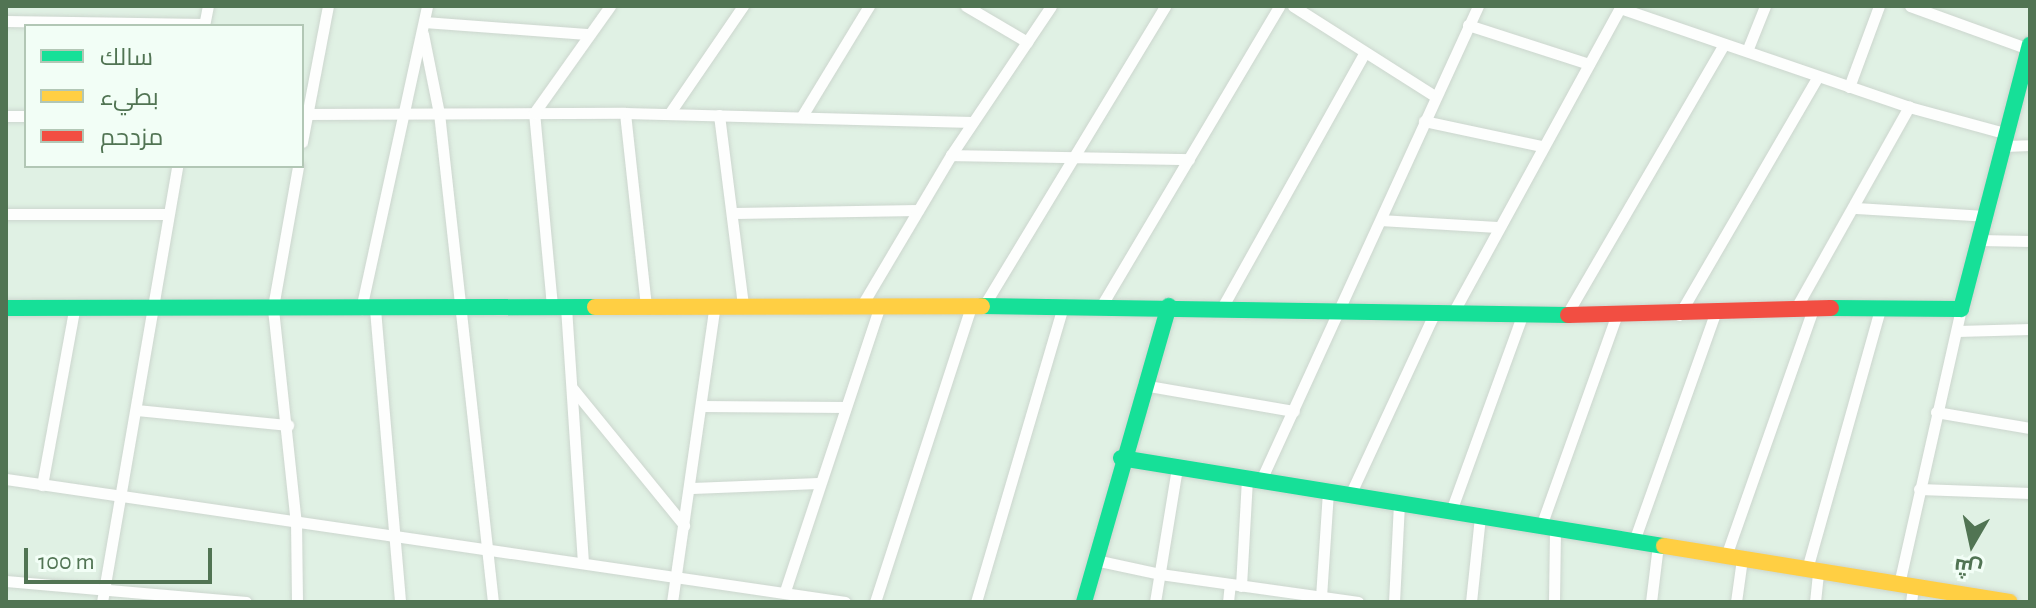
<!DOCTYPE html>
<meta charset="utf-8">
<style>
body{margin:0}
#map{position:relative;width:2036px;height:608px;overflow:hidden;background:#f0f8f2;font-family:"Alegreya Sans",Cairo,sans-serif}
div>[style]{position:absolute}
.residential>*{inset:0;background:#e0f1e4}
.roads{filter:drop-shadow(0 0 2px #ccd6ce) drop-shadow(0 0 2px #ccd6ce)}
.street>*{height:11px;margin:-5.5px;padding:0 5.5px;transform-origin:5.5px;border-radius:5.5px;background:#fdfefd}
.fast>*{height:16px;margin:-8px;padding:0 8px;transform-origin:8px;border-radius:8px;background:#16e098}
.slow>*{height:16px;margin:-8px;padding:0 8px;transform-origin:8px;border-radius:8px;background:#ffcf43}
.jam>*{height:16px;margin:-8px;padding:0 8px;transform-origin:8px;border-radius:8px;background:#f24e42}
span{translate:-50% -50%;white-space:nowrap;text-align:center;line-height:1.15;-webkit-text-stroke:7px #f2fef6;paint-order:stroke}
.frame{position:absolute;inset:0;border:8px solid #517453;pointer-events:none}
.legend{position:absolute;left:24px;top:24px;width:280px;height:144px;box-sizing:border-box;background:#f2fef6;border:2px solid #b2c7b5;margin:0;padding:10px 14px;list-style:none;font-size:24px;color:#517453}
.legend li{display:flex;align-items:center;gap:16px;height:40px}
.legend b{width:40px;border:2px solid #b2c7b5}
.north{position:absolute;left:1932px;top:504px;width:80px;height:80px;-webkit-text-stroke:6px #f2fef6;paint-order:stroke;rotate:189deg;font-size:22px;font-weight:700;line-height:32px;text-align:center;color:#517453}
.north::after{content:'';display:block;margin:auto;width:28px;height:36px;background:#517453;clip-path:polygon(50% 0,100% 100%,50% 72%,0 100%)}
.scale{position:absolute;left:24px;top:548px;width:188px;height:36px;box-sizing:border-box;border:4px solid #517453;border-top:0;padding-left:10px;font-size:24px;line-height:28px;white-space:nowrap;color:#517453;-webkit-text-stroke:6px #f2fef6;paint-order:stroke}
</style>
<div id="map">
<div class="residential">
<div style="clip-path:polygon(evenodd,6px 6px,2030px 6px,2030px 602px,6px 602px,6px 6px,26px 26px,302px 26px,302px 166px,26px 166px,26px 26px)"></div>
</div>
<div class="roads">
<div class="street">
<div style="left:966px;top:6px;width:71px;rotate:30.5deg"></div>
<div style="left:1293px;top:6px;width:168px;rotate:32.4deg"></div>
<div style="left:1910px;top:6px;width:127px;rotate:19.9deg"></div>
<div style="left:1620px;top:8px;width:305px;rotate:18.9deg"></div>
<div style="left:1909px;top:107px;width:103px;rotate:15.3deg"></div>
<div style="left:6px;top:21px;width:198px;rotate:0.9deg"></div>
<div style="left:424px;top:22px;width:163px;rotate:4.2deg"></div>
<div style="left:1468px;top:25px;width:127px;rotate:17.9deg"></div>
<div style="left:204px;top:26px;width:20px;rotate:-79deg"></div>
<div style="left:423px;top:34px;width:81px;rotate:78.6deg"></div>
<div style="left:439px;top:113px;width:492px;rotate:83.7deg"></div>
<div style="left:1747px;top:51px;width:48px;rotate:-68.2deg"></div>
<div style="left:1849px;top:87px;width:86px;rotate:-69.7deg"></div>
<div style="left:625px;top:113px;width:194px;rotate:83.8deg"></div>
<div style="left:302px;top:114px;width:323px;rotate:-0.2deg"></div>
<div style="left:625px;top:113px;width:347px;rotate:1.5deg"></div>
<div style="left:669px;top:114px;width:131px;rotate:-55.6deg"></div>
<div style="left:719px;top:115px;width:193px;rotate:82.8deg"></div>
<div style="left:6px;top:116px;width:20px"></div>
<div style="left:802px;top:116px;width:129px;rotate:-58.7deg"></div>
<div style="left:1424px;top:121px;width:121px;rotate:12deg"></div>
<div style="left:302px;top:142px;width:138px;rotate:-79.2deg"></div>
<div style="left:2005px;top:146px;width:25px;rotate:-2deg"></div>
<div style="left:951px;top:155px;width:238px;rotate:1deg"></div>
<div style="left:1856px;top:208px;width:129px;rotate:3.5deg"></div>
<div style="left:734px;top:213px;width:184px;rotate:-0.9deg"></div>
<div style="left:6px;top:214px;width:162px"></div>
<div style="left:1381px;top:220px;width:115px;rotate:3.5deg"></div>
<div style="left:1979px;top:240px;width:51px;rotate:1.1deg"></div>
<div style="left:862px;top:305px;width:174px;rotate:-59.3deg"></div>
<div style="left:951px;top:155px;width:179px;rotate:-56.1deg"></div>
<div style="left:552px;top:306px;width:194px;rotate:-95.3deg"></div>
<div style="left:534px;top:113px;width:131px;rotate:-54.6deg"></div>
<div style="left:1223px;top:306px;width:289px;rotate:-60.8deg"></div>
<div style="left:566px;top:307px;width:256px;rotate:86.2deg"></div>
<div style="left:983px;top:307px;width:352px;rotate:-58.8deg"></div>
<div style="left:1100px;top:308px;width:351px;rotate:-59.3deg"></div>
<div style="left:1796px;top:308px;width:231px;rotate:-60.7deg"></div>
<div style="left:361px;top:309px;width:310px;rotate:-77.7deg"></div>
<div style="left:375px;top:309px;width:294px;rotate:85.1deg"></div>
<div style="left:1454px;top:311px;width:348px;rotate:-61.3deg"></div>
<div style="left:1567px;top:314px;width:312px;rotate:-59.8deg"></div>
<div style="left:1679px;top:315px;width:276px;rotate:-59.8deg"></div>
<div style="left:1957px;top:331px;width:73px;rotate:-1.6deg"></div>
<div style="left:1143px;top:385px;width:153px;rotate:9.8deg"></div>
<div style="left:573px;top:389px;width:176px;rotate:50.8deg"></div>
<div style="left:704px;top:406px;width:139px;rotate:0.4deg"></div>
<div style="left:137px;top:410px;width:152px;rotate:5.7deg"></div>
<div style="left:1936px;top:412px;width:95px;rotate:9.7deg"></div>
<div style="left:6px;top:479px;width:848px;rotate:8.34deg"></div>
<div style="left:1261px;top:480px;width:521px;rotate:-65.4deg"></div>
<div style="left:42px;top:485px;width:182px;rotate:-79.6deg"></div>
<div style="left:692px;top:488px;width:126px;rotate:-2.3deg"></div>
<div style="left:1919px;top:489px;width:111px;rotate:2.1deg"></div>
<div style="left:1350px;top:495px;width:202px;rotate:-65.1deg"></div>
<div style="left:1451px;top:511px;width:211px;rotate:-70deg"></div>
<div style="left:1541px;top:526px;width:223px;rotate:-70.3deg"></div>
<div style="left:1634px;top:541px;width:242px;rotate:-70.4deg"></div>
<div style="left:1726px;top:556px;width:262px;rotate:-70.6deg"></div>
<div style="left:1095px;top:560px;width:66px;rotate:12.2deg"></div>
<div style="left:1160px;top:574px;width:200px;rotate:8deg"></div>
<div style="left:1807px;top:569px;width:269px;rotate:-74.3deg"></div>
<div style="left:6px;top:581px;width:241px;rotate:5deg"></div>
<div style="left:1899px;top:584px;width:282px;rotate:-77.3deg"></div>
<div style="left:1241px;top:586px;width:108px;rotate:-86.8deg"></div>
<div style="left:785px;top:591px;width:301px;rotate:-71.6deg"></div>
<div style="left:1321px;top:597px;width:106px;rotate:-86.2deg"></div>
<div style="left:102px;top:602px;width:442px;rotate:-80.2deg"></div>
<div style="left:297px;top:602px;width:78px;rotate:-90.7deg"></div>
<div style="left:296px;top:524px;width:218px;rotate:-96.1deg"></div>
<div style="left:273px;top:307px;width:143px;rotate:-79.9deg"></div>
<div style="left:672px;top:602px;width:300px;rotate:-81.8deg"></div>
<div style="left:875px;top:602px;width:311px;rotate:-72deg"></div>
<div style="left:976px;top:602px;width:305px;rotate:-73.6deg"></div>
<div style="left:1155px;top:602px;width:137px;rotate:-80.7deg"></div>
<div style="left:1228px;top:602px;width:18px;rotate:-84deg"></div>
<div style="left:1394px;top:602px;width:99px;rotate:-87.1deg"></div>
<div style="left:1471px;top:602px;width:86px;rotate:-84deg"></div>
<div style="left:1554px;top:602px;width:74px;rotate:-89.2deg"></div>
<div style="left:1651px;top:602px;width:57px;rotate:-83deg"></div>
<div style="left:1736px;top:602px;width:43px;rotate:-82.1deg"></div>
<div style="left:1815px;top:602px;width:31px;rotate:-84deg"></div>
<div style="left:1911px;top:602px;width:15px;rotate:-82deg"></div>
</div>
<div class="fast">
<div style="left:982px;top:306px;width:586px;rotate:0.88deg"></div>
<div style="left:6px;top:308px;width:589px;rotate:-0.1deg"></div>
<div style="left:1831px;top:308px;width:130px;rotate:0.4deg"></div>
<div style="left:1961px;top:309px;width:273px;rotate:-75.4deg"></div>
<div style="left:1121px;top:458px;width:550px;rotate:9.21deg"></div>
<div style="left:1084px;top:602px;width:308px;rotate:-74deg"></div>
</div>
<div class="slow">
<div style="left:595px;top:307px;width:387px;rotate:-0.1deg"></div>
<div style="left:1664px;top:546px;width:350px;rotate:9.2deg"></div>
</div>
<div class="jam">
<div style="left:1568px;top:315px;width:263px;rotate:-1.5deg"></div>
</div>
</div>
<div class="frame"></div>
<ul class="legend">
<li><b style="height:10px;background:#16e098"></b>سالك</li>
<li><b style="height:10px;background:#ffcf43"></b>بطيء</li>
<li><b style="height:10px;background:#f24e42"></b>مزدحم</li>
</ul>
<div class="north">ش</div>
<div class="scale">100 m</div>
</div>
